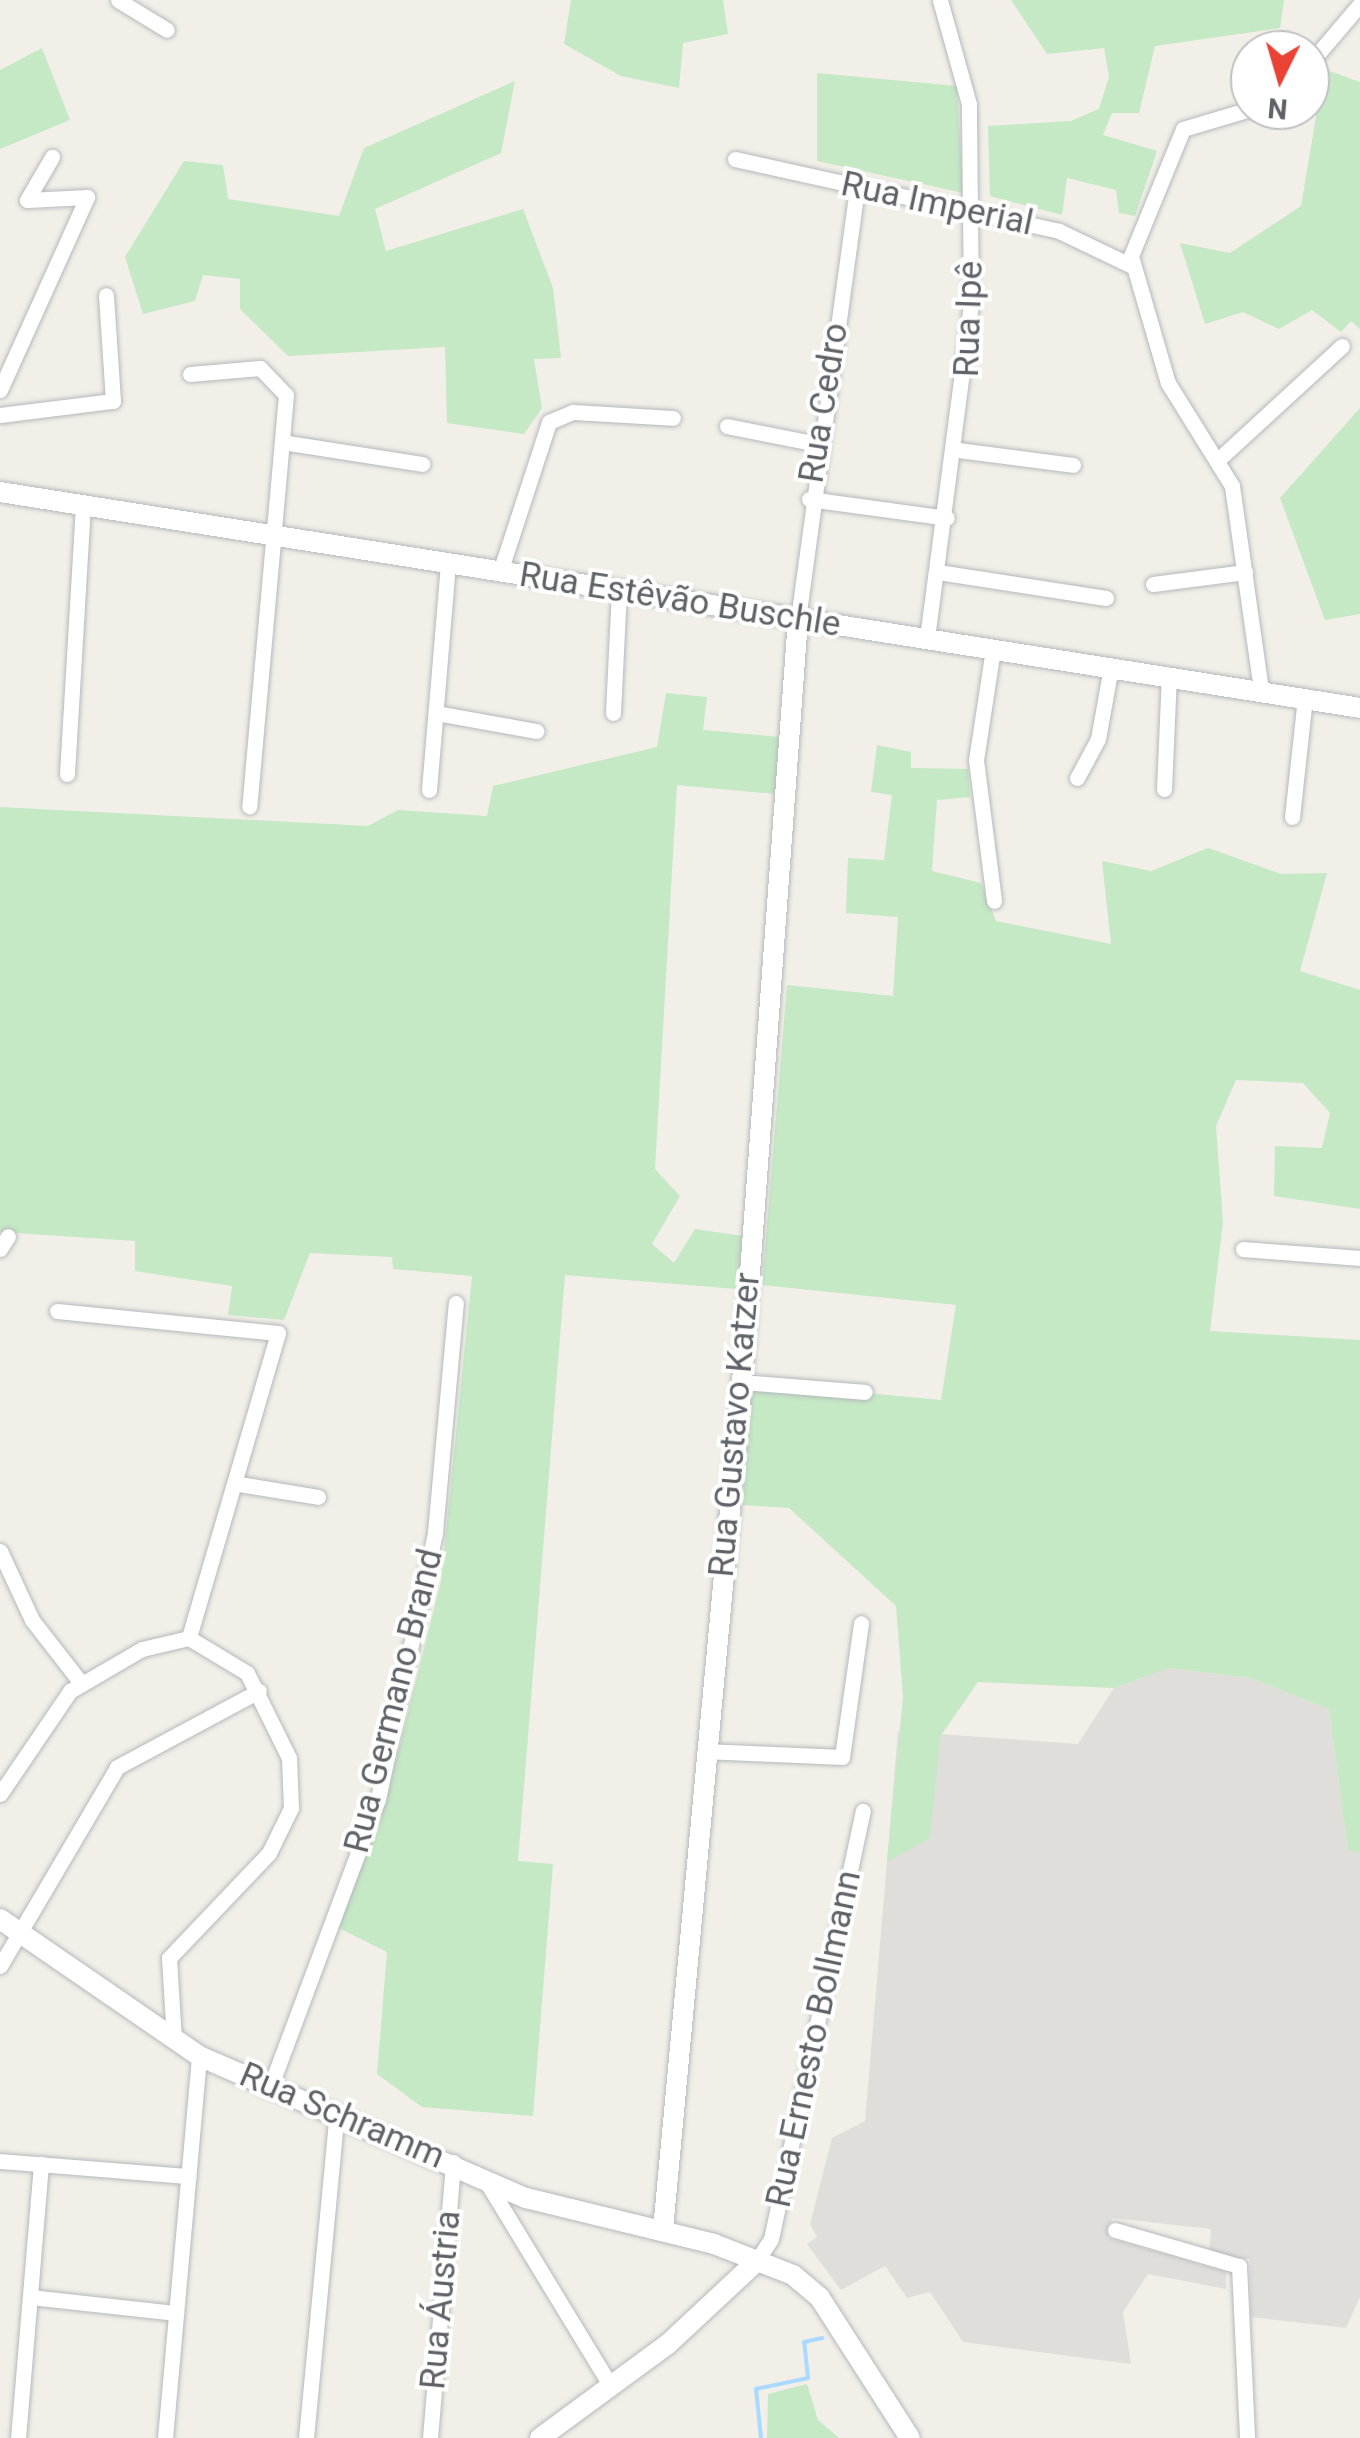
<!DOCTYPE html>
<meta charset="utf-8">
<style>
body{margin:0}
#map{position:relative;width:1360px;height:2438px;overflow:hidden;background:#f1efe8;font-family:Roboto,sans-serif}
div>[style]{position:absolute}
.industrial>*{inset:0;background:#e0deda}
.green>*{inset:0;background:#c5e8c5}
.stream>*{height:4px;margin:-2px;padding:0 2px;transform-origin:2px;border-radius:2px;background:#aadaff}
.roads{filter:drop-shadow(0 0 2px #b5b8bc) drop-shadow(0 0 2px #b5b8bc)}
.street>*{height:15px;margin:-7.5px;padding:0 7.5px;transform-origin:7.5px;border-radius:7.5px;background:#fff}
.secondary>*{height:20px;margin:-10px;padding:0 10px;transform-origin:10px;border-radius:10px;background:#fff}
span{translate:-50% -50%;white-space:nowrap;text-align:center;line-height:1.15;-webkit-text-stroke:8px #fff;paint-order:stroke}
.street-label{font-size:35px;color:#5f6368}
.north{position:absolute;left:1230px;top:30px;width:100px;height:100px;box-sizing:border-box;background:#fff;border:2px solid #bfc1c3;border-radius:50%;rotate:185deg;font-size:28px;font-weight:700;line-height:40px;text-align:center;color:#5f6368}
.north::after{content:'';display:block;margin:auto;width:35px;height:45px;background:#ea4335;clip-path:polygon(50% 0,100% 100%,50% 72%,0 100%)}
</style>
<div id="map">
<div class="industrial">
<div style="clip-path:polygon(1169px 1668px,1250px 1678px,1329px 1709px,1348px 1849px,1360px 1853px,1360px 2297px,1346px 2328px,1251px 2317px,1250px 2259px,1209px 2257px,1211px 2229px,1112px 2218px,1108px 2238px,1226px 2272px,1226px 2289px,1148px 2274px,1123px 2312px,1131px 2364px,963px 2342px,930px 2292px,907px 2298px,885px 2266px,841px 2290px,807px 2244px,817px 2237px,810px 2224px,832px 2138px,865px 2121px,898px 1731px,1078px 1744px,1114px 1688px)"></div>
</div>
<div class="green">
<div style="clip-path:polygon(571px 0,723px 0,728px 34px,683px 43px,679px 88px,621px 76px,564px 44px)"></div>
<div style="clip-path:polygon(1011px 0,1284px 0,1280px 28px,1155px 46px,1139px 113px,1112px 113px,1103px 135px,1157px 151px,1135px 216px,1119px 213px,1116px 190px,1067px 178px,1062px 215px,990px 196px,988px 126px,1071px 121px,1099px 109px,1109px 77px,1104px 48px,1047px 54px)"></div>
<div style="clip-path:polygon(42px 48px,70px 120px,0 149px,0 70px)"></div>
<div style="clip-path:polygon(1324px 69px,1360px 82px,1360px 329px,1351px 321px,1341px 332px,1312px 310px,1279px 329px,1243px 312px,1205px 324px,1180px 243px,1230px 253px,1301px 206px)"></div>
<div style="clip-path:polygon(817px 73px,957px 86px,963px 193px,817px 161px)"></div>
<div style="clip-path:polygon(515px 81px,501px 153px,375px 209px,386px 251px,523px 209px,553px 288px,561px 358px,534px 359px,542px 408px,524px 434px,447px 423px,445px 347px,288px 356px,240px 309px,240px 279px,203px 275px,195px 301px,143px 314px,125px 257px,184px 161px,223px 165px,228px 199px,339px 216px,364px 148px)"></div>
<div style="clip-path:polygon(1360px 408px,1360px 614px,1325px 620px,1280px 498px)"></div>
<div style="clip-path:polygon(666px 693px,707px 697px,703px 730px,779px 737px,776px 794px,677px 785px,655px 1169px,680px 1196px,652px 1244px,674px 1263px,695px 1229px,743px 1236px,736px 1289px,565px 1275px,518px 1861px,553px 1864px,533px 2116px,422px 2107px,377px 2074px,387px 1952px,335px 1926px,379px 1828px,441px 1581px,472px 1276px,393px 1269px,392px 1257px,310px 1253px,284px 1320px,228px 1315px,232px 1286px,135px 1271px,135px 1241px,0 1232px,0 807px,368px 826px,398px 810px,487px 816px,493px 786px,657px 747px)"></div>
<div style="clip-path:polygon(877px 745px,911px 752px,911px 768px,968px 769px,970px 797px,937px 800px,932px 871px,981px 883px,996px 921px,1111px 944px,1102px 861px,1151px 871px,1208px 848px,1281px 874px,1327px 873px,1300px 971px,1360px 990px,1360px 1209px,1274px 1196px,1275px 1146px,1322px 1148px,1330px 1113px,1303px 1083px,1236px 1080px,1216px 1126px,1223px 1222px,1210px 1331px,1360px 1340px,1360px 1853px,1348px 1850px,1329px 1709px,1250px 1678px,1169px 1668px,1114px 1688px,978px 1682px,940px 1737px,930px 1838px,887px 1862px,903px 1697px,896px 1606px,789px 1508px,743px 1505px,752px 1382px,941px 1400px,956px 1305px,762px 1285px,787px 985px,893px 996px,898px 917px,846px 913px,848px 858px,884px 860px,892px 795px,871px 792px)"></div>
<div style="clip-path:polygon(807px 2384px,818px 2420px,839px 2438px,767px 2438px,768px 2394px)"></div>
</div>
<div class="stream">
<div style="left:761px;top:2438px;width:49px;rotate:-95.8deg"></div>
<div style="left:756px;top:2389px;width:53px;rotate:-11.9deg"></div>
<div style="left:808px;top:2378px;width:36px;rotate:-96deg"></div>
<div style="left:804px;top:2342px;width:19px;rotate:-12deg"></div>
</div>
<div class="roads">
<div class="street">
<div style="left:118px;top:0;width:57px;rotate:31.5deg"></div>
<div style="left:1310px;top:63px;width:77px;rotate:-49.7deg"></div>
<div style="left:1250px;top:109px;width:70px;rotate:163.4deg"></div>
<div style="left:1183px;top:129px;width:137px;rotate:112.3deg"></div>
<div style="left:1131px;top:256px;width:132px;rotate:73.8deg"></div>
<div style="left:1168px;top:383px;width:121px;rotate:58.1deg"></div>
<div style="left:1232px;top:486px;width:206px;rotate:81.9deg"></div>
<div style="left:735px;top:159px;width:332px;rotate:12.5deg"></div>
<div style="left:1059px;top:231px;width:81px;rotate:25.6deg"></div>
<div style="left:190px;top:374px;width:70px;rotate:-4.9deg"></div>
<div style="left:260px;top:368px;width:37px;rotate:46deg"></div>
<div style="left:286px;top:395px;width:413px;rotate:95.1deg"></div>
<div style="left:0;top:390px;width:212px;rotate:-65.7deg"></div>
<div style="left:87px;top:197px;width:60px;rotate:177.1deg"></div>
<div style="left:27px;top:200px;width:50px;rotate:-59.8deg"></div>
<div style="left:0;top:415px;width:114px;rotate:-7.1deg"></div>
<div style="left:113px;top:401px;width:106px;rotate:-93.8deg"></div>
<div style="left:727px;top:426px;width:93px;rotate:11.2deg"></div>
<div style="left:282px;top:442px;width:142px;rotate:8.9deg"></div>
<div style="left:958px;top:450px;width:116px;rotate:7.4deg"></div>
<div style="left:1219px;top:459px;width:167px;rotate:-42.6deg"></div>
<div style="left:809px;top:499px;width:139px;rotate:7.8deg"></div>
<div style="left:500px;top:572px;width:158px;rotate:-71.9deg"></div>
<div style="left:549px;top:422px;width:26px;rotate:-23deg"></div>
<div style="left:573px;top:412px;width:100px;rotate:3.4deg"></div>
<div style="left:938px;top:572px;width:170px;rotate:8.8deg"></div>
<div style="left:1153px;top:584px;width:93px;rotate:-7.4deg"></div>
<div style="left:798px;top:619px;width:435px;rotate:-82.2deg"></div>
<div style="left:927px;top:638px;width:335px;rotate:-82.5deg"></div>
<div style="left:971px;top:306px;width:202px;rotate:-90.6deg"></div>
<div style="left:969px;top:104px;width:108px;rotate:-105.6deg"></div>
<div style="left:993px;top:649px;width:112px;rotate:98.7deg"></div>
<div style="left:976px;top:760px;width:142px;rotate:82.7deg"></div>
<div style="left:436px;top:713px;width:102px;rotate:10.2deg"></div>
<div style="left:613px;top:713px;width:122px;rotate:-87.2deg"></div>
<div style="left:67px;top:774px;width:268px;rotate:-86.6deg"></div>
<div style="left:1077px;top:778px;width:44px;rotate:-61.7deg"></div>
<div style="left:1098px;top:739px;width:73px;rotate:-79.8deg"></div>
<div style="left:1164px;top:789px;width:113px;rotate:-87.5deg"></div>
<div style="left:429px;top:790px;width:228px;rotate:-85.2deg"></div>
<div style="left:1292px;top:817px;width:121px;rotate:-83.8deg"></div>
<div style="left:0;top:1249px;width:15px;rotate:-58deg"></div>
<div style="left:1243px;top:1249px;width:117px;rotate:4.4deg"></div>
<div style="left:57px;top:1311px;width:222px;rotate:5.7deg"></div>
<div style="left:278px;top:1333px;width:318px;rotate:106.3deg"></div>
<div style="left:742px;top:1382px;width:123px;rotate:4.6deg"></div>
<div style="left:239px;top:1484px;width:80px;rotate:9.3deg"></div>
<div style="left:0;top:1551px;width:76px;rotate:65.1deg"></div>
<div style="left:32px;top:1620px;width:80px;rotate:52.1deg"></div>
<div style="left:705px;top:1751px;width:137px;rotate:2.5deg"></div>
<div style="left:842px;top:1757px;width:135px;rotate:-81.9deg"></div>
<div style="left:0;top:1794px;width:125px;rotate:-55.8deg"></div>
<div style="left:70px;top:1691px;width:83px;rotate:-30.3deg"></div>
<div style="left:142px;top:1649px;width:48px;rotate:-13.2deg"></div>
<div style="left:189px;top:1638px;width:68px;rotate:31.1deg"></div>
<div style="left:247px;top:1673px;width:95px;rotate:63.7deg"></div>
<div style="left:289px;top:1758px;width:50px;rotate:87.7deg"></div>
<div style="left:291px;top:1808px;width:50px;rotate:116.1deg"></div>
<div style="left:269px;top:1853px;width:145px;rotate:133.6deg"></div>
<div style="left:169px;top:1958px;width:82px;rotate:86.5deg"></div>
<div style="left:0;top:1966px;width:231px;rotate:-59.5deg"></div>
<div style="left:117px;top:1767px;width:161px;rotate:-28.2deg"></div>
<div style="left:271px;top:2085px;width:305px;rotate:-69.5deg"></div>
<div style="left:378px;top:1799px;width:273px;rotate:-77.9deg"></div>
<div style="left:435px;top:1532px;width:230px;rotate:-84.8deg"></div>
<div style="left:0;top:2161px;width:189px;rotate:4.6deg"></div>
<div style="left:486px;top:2181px;width:239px;rotate:58.7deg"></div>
<div style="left:1115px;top:2230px;width:129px;rotate:16.2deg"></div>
<div style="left:1239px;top:2266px;width:172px;rotate:87.3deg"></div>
<div style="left:756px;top:2262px;width:27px;rotate:-57deg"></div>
<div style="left:771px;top:2239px;width:438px;rotate:-77.9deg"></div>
<div style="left:31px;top:2297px;width:146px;rotate:6.3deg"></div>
<div style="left:18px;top:2438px;width:275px;rotate:-85.2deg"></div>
<div style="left:165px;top:2438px;width:384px;rotate:-84.9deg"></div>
<div style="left:306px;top:2438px;width:327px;rotate:-84.6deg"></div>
<div style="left:430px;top:2438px;width:277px;rotate:-85.2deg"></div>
</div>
<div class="secondary">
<div style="left:0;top:492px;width:1377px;rotate:9.02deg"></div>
<div style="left:0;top:1919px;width:242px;rotate:34.5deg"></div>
<div style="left:199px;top:2056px;width:357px;rotate:23.5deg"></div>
<div style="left:526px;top:2198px;width:194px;rotate:13.7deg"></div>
<div style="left:714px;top:2244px;width:85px;rotate:21.4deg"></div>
<div style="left:793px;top:2275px;width:35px;rotate:40deg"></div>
<div style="left:820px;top:2298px;width:166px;rotate:57.3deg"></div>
<div style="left:663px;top:2230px;width:852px;rotate:-84.68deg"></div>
<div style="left:742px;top:1382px;width:765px;rotate:-85.8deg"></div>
<div style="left:540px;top:2438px;width:159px;rotate:-36.3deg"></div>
<div style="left:668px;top:2344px;width:120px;rotate:-43deg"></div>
</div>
</div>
<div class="street-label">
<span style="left:937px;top:204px;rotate:12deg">Rua Imperial</span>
<span style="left:969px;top:319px;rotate:-88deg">Rua Ipê</span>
<span style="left:824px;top:403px;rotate:-81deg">Rua Cedro</span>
<span style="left:680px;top:600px;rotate:9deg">Rua Estêvão Buschle</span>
<span style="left:735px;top:1425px;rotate:-85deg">Rua Gustavo Katzer</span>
<span style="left:394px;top:1701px;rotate:-76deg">Rua Germano Brand</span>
<span style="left:814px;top:2039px;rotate:-78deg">Rua Ernesto Bollmann</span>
<span style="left:342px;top:2116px;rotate:23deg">Rua Schramm</span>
<span style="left:441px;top:2300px;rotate:-85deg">Rua Áustria</span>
</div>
<div class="north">N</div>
</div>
